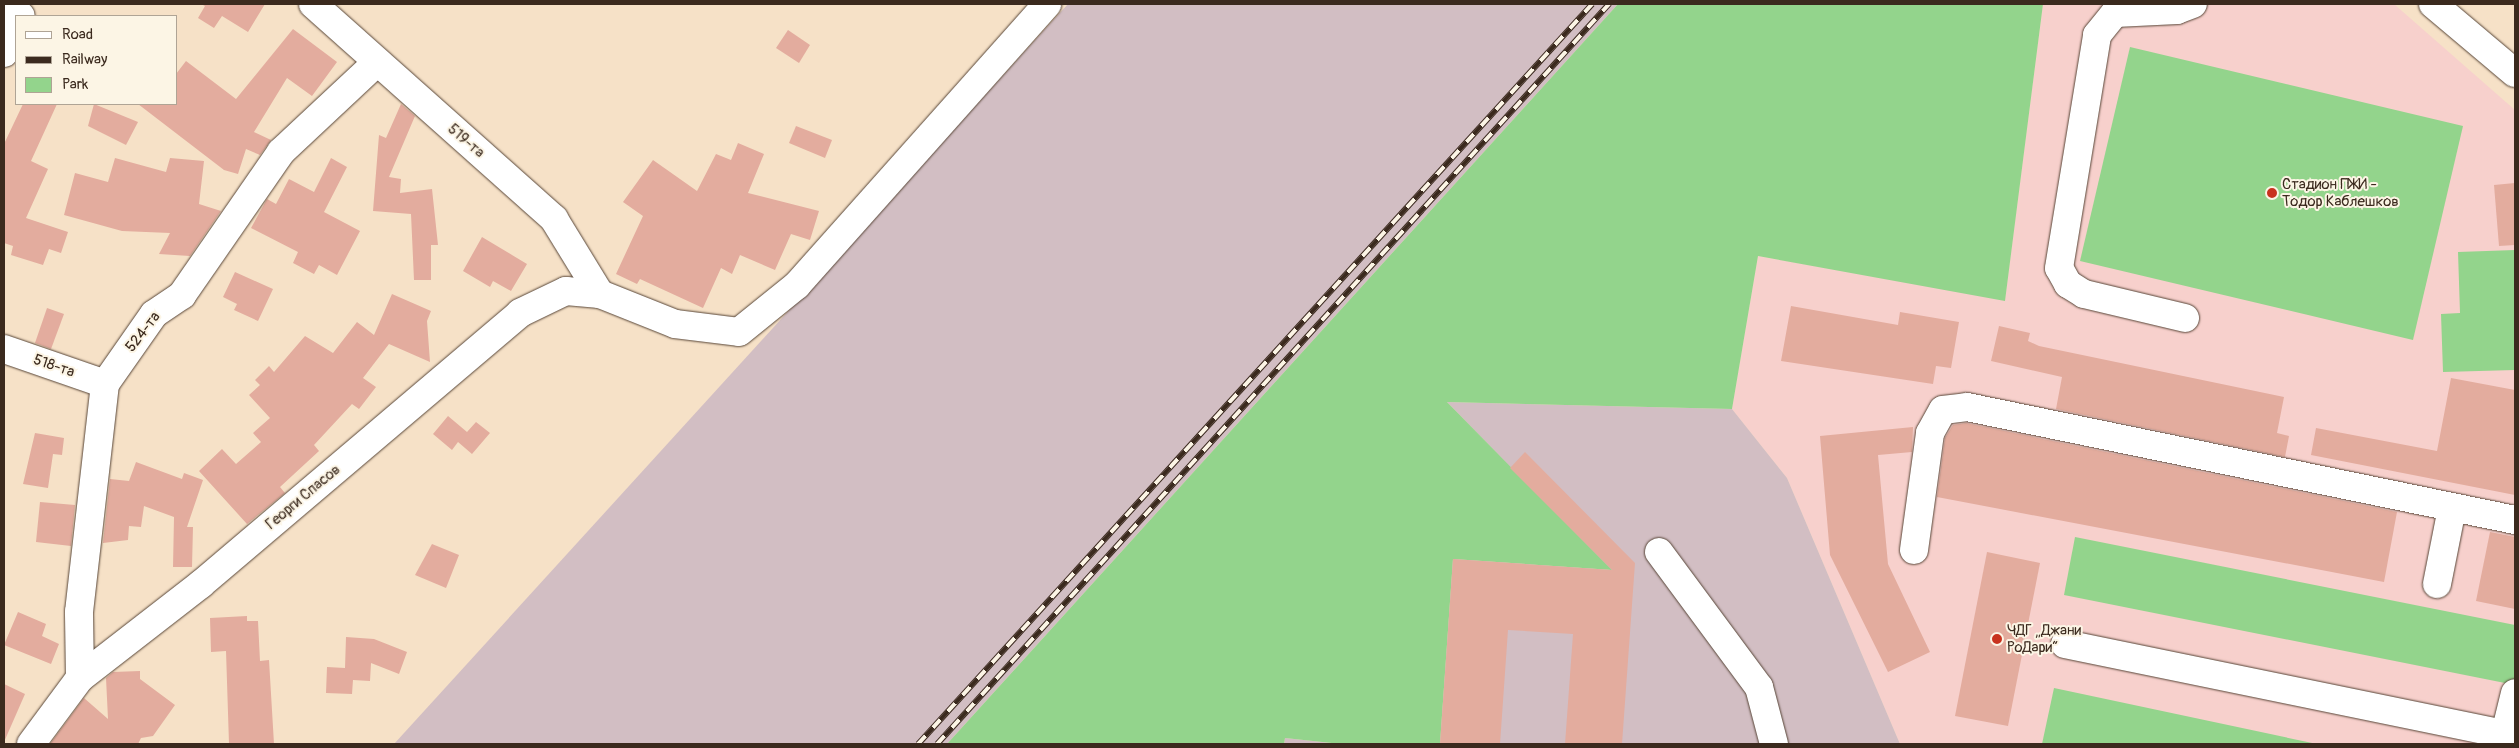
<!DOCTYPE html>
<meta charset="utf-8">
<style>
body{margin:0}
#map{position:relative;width:2519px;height:748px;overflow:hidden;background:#f6e1c7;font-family:Pangolin,sans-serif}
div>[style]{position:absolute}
.built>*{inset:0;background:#f7d0cc}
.industrial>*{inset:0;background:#d2bec3}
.green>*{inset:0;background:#93d48c}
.building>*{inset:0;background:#e3ac9e}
.roads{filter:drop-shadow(0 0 1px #574537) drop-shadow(0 0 1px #574537)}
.minor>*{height:28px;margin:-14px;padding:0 14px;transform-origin:14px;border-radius:14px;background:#fff}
.rail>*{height:5.5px;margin-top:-2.75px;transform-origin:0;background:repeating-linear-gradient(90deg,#fcf5e5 0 11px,#3b2a1e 0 22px);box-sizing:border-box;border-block:1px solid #3b2a1e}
.dots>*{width:14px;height:14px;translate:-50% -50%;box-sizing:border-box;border:2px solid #fcf5e5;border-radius:50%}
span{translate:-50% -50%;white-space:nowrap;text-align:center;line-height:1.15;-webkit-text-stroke:4px #fcf5e5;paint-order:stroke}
.street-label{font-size:15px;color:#3b2a1e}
.poi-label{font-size:15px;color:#3b2a1e}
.left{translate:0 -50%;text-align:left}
.frame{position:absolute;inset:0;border:5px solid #3b2a1e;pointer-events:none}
.legend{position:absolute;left:15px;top:15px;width:162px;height:90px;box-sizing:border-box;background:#fcf5e5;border:1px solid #afa495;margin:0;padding:6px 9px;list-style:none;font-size:15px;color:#3b2a1e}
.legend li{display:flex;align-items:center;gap:10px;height:25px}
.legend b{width:25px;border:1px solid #afa495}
</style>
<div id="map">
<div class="built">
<div style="clip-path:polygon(2043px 4px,2394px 4px,2515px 110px,2515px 744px,1900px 744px,1787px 478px,1732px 409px,1758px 256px,2005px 300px)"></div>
</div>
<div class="industrial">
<div style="clip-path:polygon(1068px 4px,1618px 4px,947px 744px,394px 744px)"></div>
<div style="clip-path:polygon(1447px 402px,1732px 409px,1787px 478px,1900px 744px,1440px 744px,1453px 559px,1611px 570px)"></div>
<div style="clip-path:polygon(1285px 738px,1341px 744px,1284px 744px)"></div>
</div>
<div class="green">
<div style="clip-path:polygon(1618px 4px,2043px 4px,2005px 301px,1758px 256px,1732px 409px,1447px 402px,1612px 570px,1453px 559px,1440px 744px,1341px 744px,1285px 738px,1284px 744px,947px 744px)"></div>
<div style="clip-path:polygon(2130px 47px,2463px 126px,2413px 340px,2080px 261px)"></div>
<div style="clip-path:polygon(2515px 250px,2515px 370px,2443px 372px,2441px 314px,2460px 313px,2458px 252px)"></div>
<div style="clip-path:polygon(2075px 537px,2515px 625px,2515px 685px,2064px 595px)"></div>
<div style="clip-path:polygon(2054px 688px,2317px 744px,2042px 744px)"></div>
</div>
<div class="building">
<div style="clip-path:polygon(201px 4px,265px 4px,248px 32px,222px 16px,214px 28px,198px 18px,205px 6px)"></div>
<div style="clip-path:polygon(293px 29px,337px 62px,312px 96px,287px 78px,254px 132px,271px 140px,260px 155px,246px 149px,238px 174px,224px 170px,138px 104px,176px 104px,176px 74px,186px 61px,236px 99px)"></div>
<div style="clip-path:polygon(788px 30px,810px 45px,799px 63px,776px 48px)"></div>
<div style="clip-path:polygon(23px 104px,57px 104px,31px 161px,48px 169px,26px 218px,68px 232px,61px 253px,49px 249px,43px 265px,11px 255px,13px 246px,4px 243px,4px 144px)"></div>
<div style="clip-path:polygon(94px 104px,138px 122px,126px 145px,88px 126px)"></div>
<div style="clip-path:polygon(401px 104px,415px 116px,389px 177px,401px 179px,400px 193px,432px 189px,438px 245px,431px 245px,431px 280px,414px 280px,411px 214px,373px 211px,379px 135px,386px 138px)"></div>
<div style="clip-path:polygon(796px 126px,832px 140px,825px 158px,789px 143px)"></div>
<div style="clip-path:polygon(738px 143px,764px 154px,748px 193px,819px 211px,810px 240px,791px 234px,775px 270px,740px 255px,732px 274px,721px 268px,703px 308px,640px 279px,637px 284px,616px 274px,643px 216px,623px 202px,653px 160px,697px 191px,716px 154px,731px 160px)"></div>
<div style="clip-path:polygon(115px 158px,166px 172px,170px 158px,204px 161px,199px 204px,221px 211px,190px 256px,159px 254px,170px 233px,122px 231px,64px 215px,75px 173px,108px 182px)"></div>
<div style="clip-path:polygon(331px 158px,347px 167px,324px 212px,360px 231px,337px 275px,319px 265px,314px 274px,293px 263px,298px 252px,251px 228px,267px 199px,276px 204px,289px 179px,314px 192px)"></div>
<div style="clip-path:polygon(2515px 183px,2515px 245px,2499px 246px,2494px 185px)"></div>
<div style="clip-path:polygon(482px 237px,527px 264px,511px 291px,493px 281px,490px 287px,463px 271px)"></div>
<div style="clip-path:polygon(235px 272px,273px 289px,258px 321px,234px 310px,237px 304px,223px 297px)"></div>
<div style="clip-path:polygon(392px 294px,431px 311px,427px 321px,430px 362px,389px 344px,363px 378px,376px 387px,359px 409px,352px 404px,314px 445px,319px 451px,280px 487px,285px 493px,247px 524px,199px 471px,222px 449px,236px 464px,261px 442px,253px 433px,270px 418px,249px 395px,260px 385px,255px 380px,269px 366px,274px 372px,305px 336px,333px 353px,357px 322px,374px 335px)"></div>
<div style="clip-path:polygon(1791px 306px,1898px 325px,1900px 312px,1959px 322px,1951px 368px,1936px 366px,1933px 384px,1781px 361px)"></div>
<div style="clip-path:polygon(47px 308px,64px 314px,51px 349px,35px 343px)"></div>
<div style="clip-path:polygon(1999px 326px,2030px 333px,2028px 341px,2039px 346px,2284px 397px,2277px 433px,2289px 436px,2285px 457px,2056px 409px,2062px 377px,1991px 361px)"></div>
<div style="clip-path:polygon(2451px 378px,2515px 390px,2515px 495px,2311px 455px,2316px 428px,2437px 451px)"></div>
<div style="clip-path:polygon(448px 416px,467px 432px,476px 422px,490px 433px,472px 454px,458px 442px,452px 450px,433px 434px)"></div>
<div style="clip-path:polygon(1966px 423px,2397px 512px,2384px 582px,1937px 497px,1945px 438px,1953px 425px)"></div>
<div style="clip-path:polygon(1913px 427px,1912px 452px,1878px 455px,1888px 564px,1930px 652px,1888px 672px,1830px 555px,1820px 436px)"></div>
<div style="clip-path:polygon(35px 433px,64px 438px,62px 455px,53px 454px,48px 488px,23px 484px)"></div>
<div style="clip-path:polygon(1525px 452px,1635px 563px,1622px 744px,1565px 744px,1573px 634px,1508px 630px,1500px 744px,1440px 744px,1453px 559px,1612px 570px,1510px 468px)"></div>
<div style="clip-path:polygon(136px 462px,182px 479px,184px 473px,203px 480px,187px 527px,193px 527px,192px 567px,173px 567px,174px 517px,144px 506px,141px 527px,129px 526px,128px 540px,103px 543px,110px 479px,129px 481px)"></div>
<div style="clip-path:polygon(40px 502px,75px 505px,71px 546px,36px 542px)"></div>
<div style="clip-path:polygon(2490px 532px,2515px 537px,2515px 609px,2476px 601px)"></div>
<div style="clip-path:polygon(432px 544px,459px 555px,446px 588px,415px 575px)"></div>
<div style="clip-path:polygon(1987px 552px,2040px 563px,2008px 726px,1955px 716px)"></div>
<div style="clip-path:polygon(18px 612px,46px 624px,42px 636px,59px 644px,51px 664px,4px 645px)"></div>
<div style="clip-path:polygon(247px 616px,247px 621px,258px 621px,260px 661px,269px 660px,274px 744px,229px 744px,226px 651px,211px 652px,210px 618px)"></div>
<div style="clip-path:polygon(346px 637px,374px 639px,407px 652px,399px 674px,371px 663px,370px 681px,353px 680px,352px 694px,326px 693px,327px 667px,345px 668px)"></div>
<div style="clip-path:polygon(140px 671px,140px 679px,175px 705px,153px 736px,141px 738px,138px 744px,50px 744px,84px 698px,108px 719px,106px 678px,113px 672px)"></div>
<div style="clip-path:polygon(4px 684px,25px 694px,4px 742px)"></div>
</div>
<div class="roads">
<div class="minor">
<div style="left:7px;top:4px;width:18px;rotate:41deg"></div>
<div style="left:313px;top:4px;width:323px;rotate:41.7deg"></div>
<div style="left:554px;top:219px;width:88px;rotate:58.5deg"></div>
<div style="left:2433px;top:4px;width:107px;rotate:40.1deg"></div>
<div style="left:4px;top:53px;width:30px;rotate:-66deg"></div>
<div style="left:2185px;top:318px;width:104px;rotate:-166.6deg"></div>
<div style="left:2084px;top:294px;width:19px;rotate:-148deg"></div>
<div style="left:2068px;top:284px;width:18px;rotate:-119deg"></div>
<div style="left:2059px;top:268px;width:236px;rotate:-80.7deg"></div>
<div style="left:2097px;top:35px;width:28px;rotate:-51deg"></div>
<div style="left:2115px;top:13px;width:62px;rotate:-2.8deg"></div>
<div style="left:2177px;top:10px;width:17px;rotate:-21deg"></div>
<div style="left:4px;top:349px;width:107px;rotate:19.1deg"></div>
<div style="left:1914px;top:550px;width:118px;rotate:-82.2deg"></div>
<div style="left:1930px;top:433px;width:26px;rotate:-61deg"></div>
<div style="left:1943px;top:410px;width:24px;rotate:-7deg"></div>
<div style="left:1967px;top:407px;width:560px;rotate:11.65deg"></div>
<div style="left:1659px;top:552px;width:168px;rotate:53.5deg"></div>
<div style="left:1759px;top:687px;width:59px;rotate:75.3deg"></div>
<div style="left:2437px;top:584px;width:77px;rotate:-78.8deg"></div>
<div style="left:2065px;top:644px;width:449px;rotate:11.6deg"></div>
<div style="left:2505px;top:734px;width:10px;rotate:101deg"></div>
<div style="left:80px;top:678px;width:66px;rotate:-90.9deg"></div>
<div style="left:79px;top:612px;width:229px;rotate:-83.5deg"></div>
<div style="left:105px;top:384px;width:85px;rotate:-55deg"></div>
<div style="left:154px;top:314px;width:34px;rotate:-34deg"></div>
<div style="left:182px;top:295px;width:174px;rotate:-55.3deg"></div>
<div style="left:281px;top:152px;width:130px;rotate:-43.1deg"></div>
<div style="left:2505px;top:734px;width:42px;rotate:-76.3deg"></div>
<div style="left:31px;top:744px;width:82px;rotate:-53.4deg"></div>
<div style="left:80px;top:678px;width:153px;rotate:-37.8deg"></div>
<div style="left:201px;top:584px;width:419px;rotate:-40.3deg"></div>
<div style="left:520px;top:313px;width:51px;rotate:-25.6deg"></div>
<div style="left:566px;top:291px;width:34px;rotate:5deg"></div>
<div style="left:600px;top:294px;width:81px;rotate:21.8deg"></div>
<div style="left:675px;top:324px;width:64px;rotate:7.1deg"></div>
<div style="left:739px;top:332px;width:75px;rotate:-39deg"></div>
<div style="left:797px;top:285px;width:376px;rotate:-48.3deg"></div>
</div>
</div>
<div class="rail">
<div style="left:918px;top:744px;width:1001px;rotate:-47.67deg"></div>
<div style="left:937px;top:744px;width:1000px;rotate:-47.76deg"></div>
</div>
<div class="dots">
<div style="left:2272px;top:193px;background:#c8321e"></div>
<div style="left:1997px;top:639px;background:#c8321e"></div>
</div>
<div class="street-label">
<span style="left:466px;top:141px;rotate:41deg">519-та</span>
<span style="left:143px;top:332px;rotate:-52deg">524-та</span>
<span style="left:54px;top:366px;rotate:19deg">518-та</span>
<span style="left:303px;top:497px;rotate:-40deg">Георги Спасов</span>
</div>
<div class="poi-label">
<span class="left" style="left:2282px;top:193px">Стадион ПЖИ -<br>Тодор Каблешков</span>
<span class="left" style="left:2007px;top:639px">ЧДГ „Джани<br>РоДари“</span>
</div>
<div class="frame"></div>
<ul class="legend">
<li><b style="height:6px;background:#fff"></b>Road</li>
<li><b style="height:6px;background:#3b2a1e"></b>Railway</li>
<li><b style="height:14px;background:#93d48c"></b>Park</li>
</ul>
</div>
